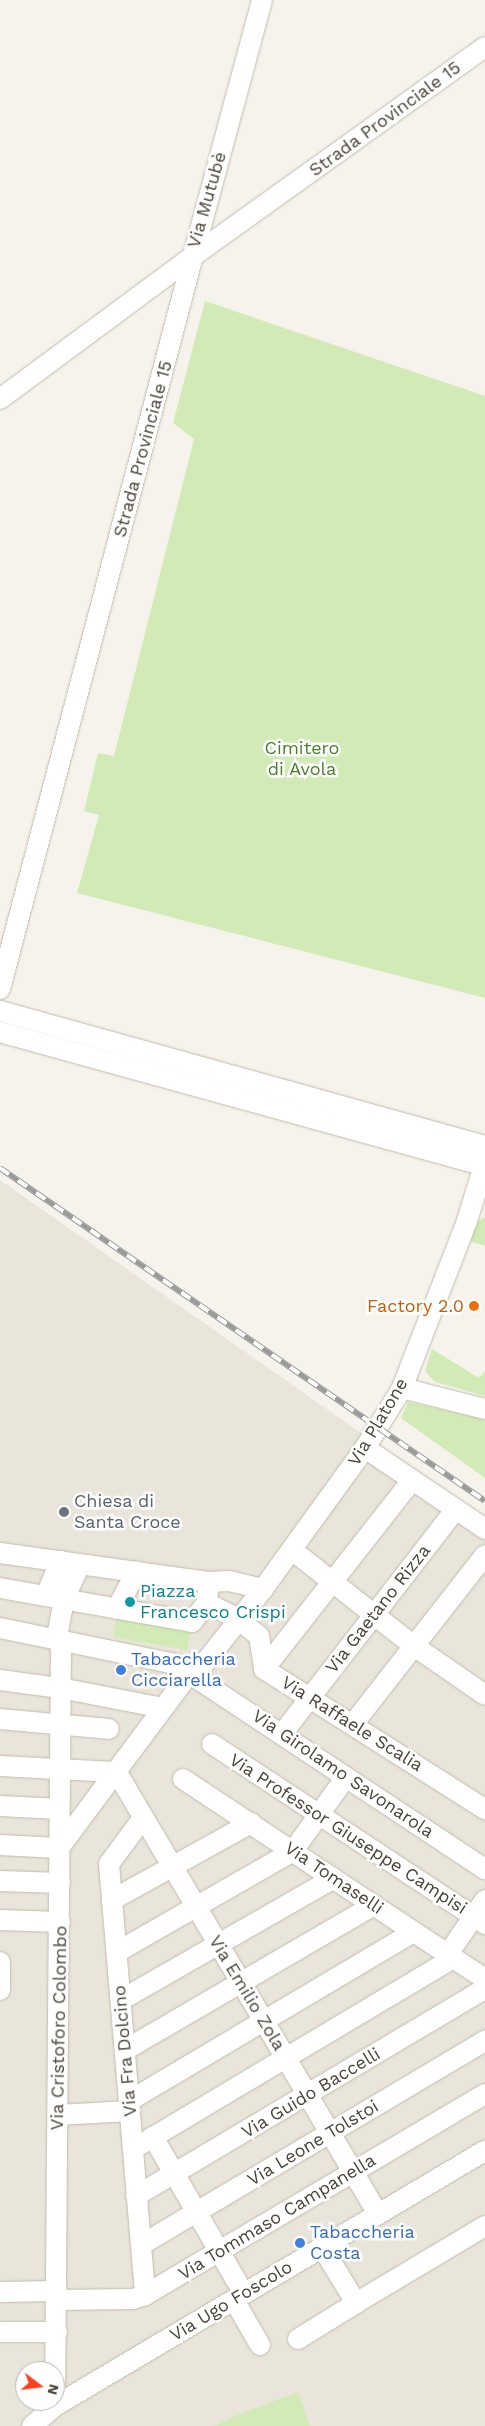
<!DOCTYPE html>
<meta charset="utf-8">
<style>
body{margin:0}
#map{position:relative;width:485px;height:2426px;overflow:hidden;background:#f6f3ec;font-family:"Work Sans",sans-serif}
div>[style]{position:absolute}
.residential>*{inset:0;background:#eae5da}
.green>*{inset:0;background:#d2eab5}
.major-tunnel>*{height:25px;margin-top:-12.5px;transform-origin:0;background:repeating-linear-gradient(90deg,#d4d0c8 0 25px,transparent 0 37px)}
.roads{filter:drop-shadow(0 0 1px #c2bbae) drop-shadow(0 0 1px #c2bbae)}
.minor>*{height:20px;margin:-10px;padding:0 10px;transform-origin:10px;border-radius:10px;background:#fff}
.rail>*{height:5.5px;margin-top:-2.75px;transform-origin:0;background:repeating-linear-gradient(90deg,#fff 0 11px,#9a9a9a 0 22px);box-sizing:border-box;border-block:1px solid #9a9a9a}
.dots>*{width:14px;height:14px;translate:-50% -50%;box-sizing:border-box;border:2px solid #fff;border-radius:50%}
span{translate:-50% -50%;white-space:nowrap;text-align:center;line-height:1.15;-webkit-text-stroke:5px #fff;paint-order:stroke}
.street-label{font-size:18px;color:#4b4439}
.park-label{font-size:18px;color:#4a7f2a}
.food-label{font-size:18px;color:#c56008}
.right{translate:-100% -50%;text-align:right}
.worship-label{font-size:18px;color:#5b616d}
.left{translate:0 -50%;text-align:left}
.culture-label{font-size:18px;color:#0d838f}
.shop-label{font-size:18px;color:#366cbe}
.north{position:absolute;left:15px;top:2361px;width:50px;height:50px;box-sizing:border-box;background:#fff;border:1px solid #b7b4b0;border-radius:50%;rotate:105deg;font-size:14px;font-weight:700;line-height:20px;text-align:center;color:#4b4439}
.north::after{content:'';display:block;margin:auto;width:18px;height:22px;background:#fc3f1d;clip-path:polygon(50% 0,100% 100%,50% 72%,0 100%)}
</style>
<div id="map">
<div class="residential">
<div style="clip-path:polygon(evenodd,0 1180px,358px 1431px,485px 1516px,485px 2426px,0 2426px,0 1180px,25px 2371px,55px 2371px,55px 2401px,25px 2401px,25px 2371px)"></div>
</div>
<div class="green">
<div style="clip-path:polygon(205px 301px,485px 396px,485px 998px,77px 893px,99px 815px,84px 811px,98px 753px,114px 756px,194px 439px,173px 423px)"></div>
<div style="clip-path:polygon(485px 1217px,485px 1246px,466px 1240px,473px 1224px)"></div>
<div style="clip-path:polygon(432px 1349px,479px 1378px,485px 1371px,485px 1396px,435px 1382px,425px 1371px)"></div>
<div style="clip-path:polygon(408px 1402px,485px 1419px,485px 1478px,401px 1418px)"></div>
<div style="clip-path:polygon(117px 1615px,191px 1628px,187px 1650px,113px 1637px)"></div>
<div style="clip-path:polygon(298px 2392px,310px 2426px,214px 2426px,235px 2416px)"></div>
</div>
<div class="major-tunnel">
<div style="left:0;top:1021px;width:63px;rotate:16.7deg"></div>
</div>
<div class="roads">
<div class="minor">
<div style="left:0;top:399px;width:240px;rotate:-36.5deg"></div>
<div style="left:193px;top:256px;width:265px;rotate:-74.9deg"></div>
<div style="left:0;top:989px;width:758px;rotate:-75.25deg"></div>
<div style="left:193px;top:256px;width:359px;rotate:-35.6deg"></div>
<div style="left:0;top:1011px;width:503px;rotate:15.55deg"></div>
<div style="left:0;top:1032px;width:503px;rotate:15.44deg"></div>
<div style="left:402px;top:1388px;width:86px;rotate:14.2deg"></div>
<div style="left:365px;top:1448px;width:145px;rotate:34deg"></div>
<div style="left:292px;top:1550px;width:155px;rotate:38.2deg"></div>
<div style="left:414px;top:1646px;width:86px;rotate:34.6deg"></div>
<div style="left:0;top:1553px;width:210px;rotate:7.9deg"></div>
<div style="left:208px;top:1582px;width:21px;rotate:-3deg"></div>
<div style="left:229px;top:1581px;width:35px;rotate:13deg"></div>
<div style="left:0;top:1588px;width:195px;rotate:10deg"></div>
<div style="left:192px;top:1622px;width:24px;rotate:-52deg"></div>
<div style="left:207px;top:1603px;width:12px;rotate:-85deg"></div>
<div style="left:46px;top:1596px;width:38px;rotate:-68deg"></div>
<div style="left:207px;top:1603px;width:35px;rotate:27deg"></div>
<div style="left:238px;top:1619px;width:27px;rotate:39deg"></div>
<div style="left:259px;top:1636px;width:33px;rotate:81deg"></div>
<div style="left:264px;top:1669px;width:262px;rotate:32.4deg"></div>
<div style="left:117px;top:1609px;width:42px;rotate:-62.8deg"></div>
<div style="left:0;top:1628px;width:179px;rotate:11.6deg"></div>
<div style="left:175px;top:1664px;width:372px;rotate:33.5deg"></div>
<div style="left:264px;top:1669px;width:240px;rotate:-51.9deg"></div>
<div style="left:0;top:1680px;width:61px;rotate:7.6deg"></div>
<div style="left:60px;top:1688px;width:105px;rotate:11deg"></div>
<div style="left:0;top:1719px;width:109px;rotate:5.2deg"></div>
<div style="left:353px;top:1724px;width:214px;rotate:-52deg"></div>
<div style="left:282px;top:1734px;width:284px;rotate:-52.3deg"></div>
<div style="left:212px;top:1744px;width:327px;rotate:33.4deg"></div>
<div style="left:0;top:1766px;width:114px;rotate:3deg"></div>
<div style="left:116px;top:1771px;width:515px;rotate:59.4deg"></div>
<div style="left:183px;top:1779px;width:362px;rotate:33.5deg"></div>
<div style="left:0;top:1806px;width:59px;rotate:2.9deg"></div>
<div style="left:143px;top:1818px;width:57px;rotate:126.5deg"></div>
<div style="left:109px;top:1864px;width:433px;rotate:85.2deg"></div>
<div style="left:0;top:1845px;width:59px;rotate:2.9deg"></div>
<div style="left:59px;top:1848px;width:219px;rotate:-53.3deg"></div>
<div style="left:190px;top:1672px;width:15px;rotate:-28deg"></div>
<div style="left:203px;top:1665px;width:97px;rotate:-51.7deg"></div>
<div style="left:263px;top:1589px;width:174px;rotate:-54.1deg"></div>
<div style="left:365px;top:1448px;width:70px;rotate:-58.3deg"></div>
<div style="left:402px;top:1388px;width:179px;rotate:-68.7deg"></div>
<div style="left:467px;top:1221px;width:62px;rotate:-73deg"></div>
<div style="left:0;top:1881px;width:60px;rotate:1.9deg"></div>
<div style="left:112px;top:1900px;width:159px;rotate:-29deg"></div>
<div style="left:0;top:1920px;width:60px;rotate:1.9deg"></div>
<div style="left:117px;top:1952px;width:203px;rotate:-29.8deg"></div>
<div style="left:293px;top:1851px;width:91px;rotate:-54.4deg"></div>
<div style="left:448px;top:1954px;width:65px;rotate:-55.6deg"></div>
<div style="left:0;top:1962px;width:28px;rotate:90deg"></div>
<div style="left:121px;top:2000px;width:245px;rotate:-29.8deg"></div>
<div style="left:125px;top:2050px;width:288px;rotate:-30.2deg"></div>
<div style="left:129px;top:2101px;width:331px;rotate:-30.7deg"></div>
<div style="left:58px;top:2115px;width:72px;rotate:-3.2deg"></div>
<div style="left:153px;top:2137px;width:181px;rotate:59.9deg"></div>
<div style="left:133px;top:2149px;width:374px;rotate:-30.8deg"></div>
<div style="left:136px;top:2196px;width:406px;rotate:-30.7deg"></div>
<div style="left:141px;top:2245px;width:400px;rotate:-30.7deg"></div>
<div style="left:322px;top:2247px;width:66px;rotate:58.7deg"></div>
<div style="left:356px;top:2303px;width:150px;rotate:-30.8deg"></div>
<div style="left:0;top:2292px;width:57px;rotate:-1deg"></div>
<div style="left:57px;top:2300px;width:76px;rotate:-0.8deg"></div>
<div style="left:133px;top:2299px;width:13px;rotate:-18deg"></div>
<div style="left:145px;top:2295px;width:395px;rotate:-30.6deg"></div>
<div style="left:234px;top:2300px;width:52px;rotate:60deg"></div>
<div style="left:0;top:2332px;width:57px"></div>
<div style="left:298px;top:2339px;width:68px;rotate:-31.8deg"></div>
<div style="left:55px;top:2406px;width:756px;rotate:-89.55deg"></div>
<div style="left:61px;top:1650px;width:19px;rotate:-99deg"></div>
<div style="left:58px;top:1631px;width:33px;rotate:-79deg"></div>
<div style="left:64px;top:1599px;width:38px;rotate:-65deg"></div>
<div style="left:32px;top:2426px;width:30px;rotate:-41deg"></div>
<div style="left:55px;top:2406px;width:500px;rotate:-30.7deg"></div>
</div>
</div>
<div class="rail">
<div style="left:0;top:1168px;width:588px;rotate:34.47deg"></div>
</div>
<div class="dots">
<div style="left:474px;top:1306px;background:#e8710a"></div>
<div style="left:64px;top:1512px;background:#6b7280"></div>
<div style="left:130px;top:1602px;background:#0f9aa8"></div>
<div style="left:121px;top:1670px;background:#3f7fe0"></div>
<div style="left:300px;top:2243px;background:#3f7fe0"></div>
</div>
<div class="street-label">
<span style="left:385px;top:119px;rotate:-36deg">Strada Provinciale 15</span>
<span style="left:207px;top:200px;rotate:-74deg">Via Mutubè</span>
<span style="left:143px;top:449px;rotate:-75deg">Strada Provinciale 15</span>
<span style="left:378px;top:1422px;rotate:-59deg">Via Platone</span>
<span style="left:378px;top:1609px;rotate:-52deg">Via Gaetano Rizza</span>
<span style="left:352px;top:1724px;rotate:32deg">Via Raffaele Scalia</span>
<span style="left:343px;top:1774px;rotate:34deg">Via Girolamo Savonarola</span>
<span style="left:348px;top:1834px;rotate:33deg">Via Professor Giuseppe Campisi</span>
<span style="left:334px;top:1878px;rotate:34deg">Via Tomaselli</span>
<span style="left:247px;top:1993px;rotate:59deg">Via Emilio Zola</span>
<span style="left:59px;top:2028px;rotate:-89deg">Via Cristoforo Colombo</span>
<span style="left:125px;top:2051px;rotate:-95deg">Via Fra Dolcino</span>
<span style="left:311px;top:2093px;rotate:-31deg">Via Guido Baccelli</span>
<span style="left:313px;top:2143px;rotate:-31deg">Via Leone Tolstoi</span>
<span style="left:277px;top:2217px;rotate:-31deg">Via Tommaso Campanella</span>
<span style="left:231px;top:2301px;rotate:-31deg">Via Ugo Foscolo</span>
</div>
<div class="park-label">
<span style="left:302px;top:759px">Cimitero<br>di Avola</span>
</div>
<div class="food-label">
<span class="right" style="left:464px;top:1306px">Factory 2.0</span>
</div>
<div class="worship-label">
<span class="left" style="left:74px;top:1512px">Chiesa di<br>Santa Croce</span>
</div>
<div class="culture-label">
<span class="left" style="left:140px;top:1602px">Piazza<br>Francesco Crispi</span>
</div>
<div class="shop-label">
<span class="left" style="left:131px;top:1670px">Tabaccheria<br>Cicciarella</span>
<span class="left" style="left:310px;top:2243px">Tabaccheria<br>Costa</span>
</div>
<div class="north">N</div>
</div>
